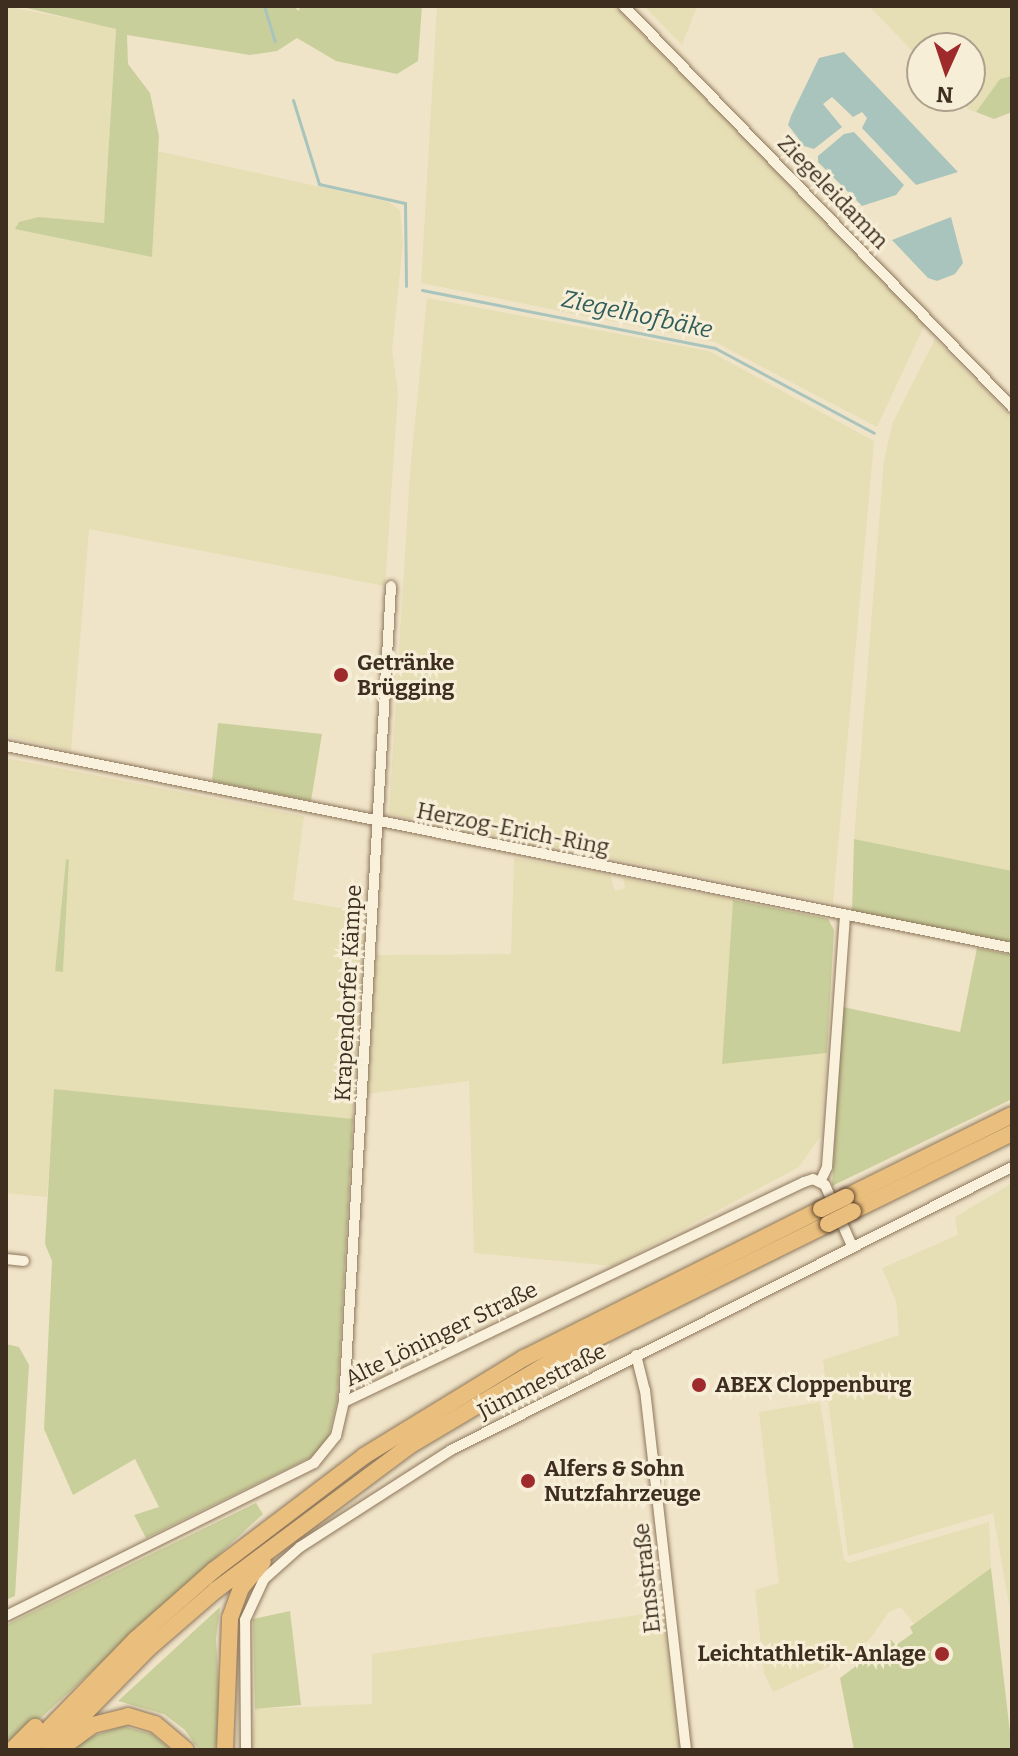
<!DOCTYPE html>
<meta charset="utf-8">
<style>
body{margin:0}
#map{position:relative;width:1018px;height:1756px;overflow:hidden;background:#f0e4c8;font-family:Bitter,serif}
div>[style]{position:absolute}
.farmland>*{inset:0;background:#e6deb5}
.green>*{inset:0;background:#c9cf9b}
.water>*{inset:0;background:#a9c4bc}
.stream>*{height:3px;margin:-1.5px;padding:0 1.5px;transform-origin:1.5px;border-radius:1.5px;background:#a9c4bc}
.roads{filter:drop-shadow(0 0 2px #8d765c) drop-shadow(0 0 2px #8d765c)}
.minor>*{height:10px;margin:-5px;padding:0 5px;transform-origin:5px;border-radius:5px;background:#faf1dc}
.trunk>*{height:16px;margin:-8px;padding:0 8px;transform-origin:8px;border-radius:8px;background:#eabe7c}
.bridges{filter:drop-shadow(0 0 2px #5b4430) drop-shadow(0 0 2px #5b4430)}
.trunk-bridge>*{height:16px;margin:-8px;padding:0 8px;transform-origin:8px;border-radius:8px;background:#eabe7c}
.dots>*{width:22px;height:22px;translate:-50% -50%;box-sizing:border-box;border:4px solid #f7eed8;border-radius:50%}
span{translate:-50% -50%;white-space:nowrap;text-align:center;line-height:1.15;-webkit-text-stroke:6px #f7eed8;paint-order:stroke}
.street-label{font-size:22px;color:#3d2e20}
.poi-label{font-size:22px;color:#3d2e20;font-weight:700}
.left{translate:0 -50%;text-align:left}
.right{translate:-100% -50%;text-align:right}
.water-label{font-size:24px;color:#2f5d5a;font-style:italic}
.frame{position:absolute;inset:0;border:8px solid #3d2e20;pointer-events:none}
.north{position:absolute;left:906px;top:32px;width:80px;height:80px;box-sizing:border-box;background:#f7eed8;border:2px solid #ada18e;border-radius:50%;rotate:183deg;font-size:22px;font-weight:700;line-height:32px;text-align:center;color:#3d2e20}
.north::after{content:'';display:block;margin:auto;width:28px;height:36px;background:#9e2a2b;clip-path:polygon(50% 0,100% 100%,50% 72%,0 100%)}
</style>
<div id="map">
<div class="farmland">
<div style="clip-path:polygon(6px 6px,116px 28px,104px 224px,39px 217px,152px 257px,157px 151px,389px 202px,400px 210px,403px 242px,392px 350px,398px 393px,385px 586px,89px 529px,71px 751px,6px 736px)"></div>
<div style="clip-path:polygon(437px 6px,615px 6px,925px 324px,877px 427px,715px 342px,421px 283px)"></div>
<div style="clip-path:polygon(644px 6px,697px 6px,682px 45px)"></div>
<div style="clip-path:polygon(869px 6px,1012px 6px,1012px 76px,1000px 79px,976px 112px,969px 110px,956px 96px,970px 96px,970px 48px,922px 48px,922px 61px)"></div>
<div style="clip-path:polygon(427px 298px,709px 351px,874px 441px,833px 903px,389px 814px,410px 473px)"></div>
<div style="clip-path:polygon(935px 339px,1012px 416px,1012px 871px,854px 839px,884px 460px,893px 422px)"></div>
<div style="clip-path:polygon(evenodd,6px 758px,304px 816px,293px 900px,364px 912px,353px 1119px,55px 1089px,47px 1197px,6px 1193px,6px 758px,66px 860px,69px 860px,63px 972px,55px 970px,66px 860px)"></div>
<div style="clip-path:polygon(514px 858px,610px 875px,615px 891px,625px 888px,623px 878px,733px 900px,722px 1064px,827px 1053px,820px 1137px,799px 1167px,613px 1266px,474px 1253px,469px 1081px,365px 1094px,375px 955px,511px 954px)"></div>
<div style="clip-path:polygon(1012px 1183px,1012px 1603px,1009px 1604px,993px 1513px,848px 1556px,823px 1360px,899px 1335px,896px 1301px,882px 1268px,958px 1235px,955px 1217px)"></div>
<div style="clip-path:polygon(820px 1402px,844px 1560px,849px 1563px,989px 1522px,991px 1568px,914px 1624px,901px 1607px,889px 1612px,870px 1639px,840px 1661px,773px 1692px,764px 1673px,755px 1590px,779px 1583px,759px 1412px)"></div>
<div style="clip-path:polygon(665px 1611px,680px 1750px,252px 1750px,255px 1709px,372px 1704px,372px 1654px)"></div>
</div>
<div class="green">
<div style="clip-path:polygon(18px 6px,293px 6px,299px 11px,300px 6px,422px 6px,418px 61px,397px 74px,336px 61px,297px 38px,277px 51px,250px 55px,127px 35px,128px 64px,150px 93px,159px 136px,152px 257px,15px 229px,19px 222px,39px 217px,104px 223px,116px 29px)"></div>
<div style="clip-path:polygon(1012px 76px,1012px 112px,994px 119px,976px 112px,1000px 79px)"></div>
<div style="clip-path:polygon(218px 723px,322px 734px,311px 801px,212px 781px)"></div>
<div style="clip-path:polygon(854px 839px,1012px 871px,1012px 943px,852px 913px)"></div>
<div style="clip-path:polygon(66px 859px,69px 860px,63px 972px,55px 971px)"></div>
<div style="clip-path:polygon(733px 900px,828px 919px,834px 930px,827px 1053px,722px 1064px)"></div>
<div style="clip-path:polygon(977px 948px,1012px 955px,1012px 1099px,832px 1186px,843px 1007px,960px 1032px)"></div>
<div style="clip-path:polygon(54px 1089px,353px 1119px,337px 1401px,328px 1438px,315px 1455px,146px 1538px,134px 1515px,159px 1507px,135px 1459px,73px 1495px,44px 1429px,52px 1261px,45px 1244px)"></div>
<div style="clip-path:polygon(6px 1344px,19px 1347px,29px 1365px,15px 1596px,6px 1600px)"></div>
<div style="clip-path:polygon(256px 1503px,263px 1514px,6px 1750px,6px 1625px)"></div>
<div style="clip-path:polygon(991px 1568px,1012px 1750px,854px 1750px,840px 1678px,891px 1640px,896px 1645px,913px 1633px,910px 1627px)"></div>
<div style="clip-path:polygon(220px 1607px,216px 1639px,221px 1719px,215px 1750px,199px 1750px,185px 1730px,164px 1714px,118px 1701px)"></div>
<div style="clip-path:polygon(290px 1611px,301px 1705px,255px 1709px,253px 1619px)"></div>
<div style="clip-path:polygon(123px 1726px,152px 1734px,171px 1750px,74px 1750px,87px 1738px)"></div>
</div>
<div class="water">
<div style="clip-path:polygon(844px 52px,958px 172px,916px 185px,862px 128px,867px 118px,862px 112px,853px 117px,832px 97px,823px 104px,842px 127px,814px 149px,804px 146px,788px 125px,791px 116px,819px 58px)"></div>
<div style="clip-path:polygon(854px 132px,904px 185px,896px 195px,862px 206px,818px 162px,818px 156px,844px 134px)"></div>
<div style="clip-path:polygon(951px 217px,963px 263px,955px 274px,937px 281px,928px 278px,892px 240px)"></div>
</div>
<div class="stream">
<div style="left:264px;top:6px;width:37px;rotate:73deg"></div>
<div style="left:293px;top:100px;width:88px;rotate:72.8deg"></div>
<div style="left:319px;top:184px;width:88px;rotate:12.5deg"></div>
<div style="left:405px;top:203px;width:83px;rotate:89.3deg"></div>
<div style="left:422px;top:290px;width:299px;rotate:11.2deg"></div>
<div style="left:715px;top:348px;width:180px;rotate:28.1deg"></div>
</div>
<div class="roads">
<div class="minor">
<div style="left:624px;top:6px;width:558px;rotate:45.94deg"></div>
<div style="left:6px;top:746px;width:1026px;rotate:11.35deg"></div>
<div style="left:821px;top:1180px;width:14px;rotate:-65deg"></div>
<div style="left:827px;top:1167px;width:251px;rotate:-85.9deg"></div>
<div style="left:6px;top:1259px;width:18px;rotate:6deg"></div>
<div style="left:636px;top:1355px;width:36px;rotate:76deg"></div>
<div style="left:645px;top:1390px;width:362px;rotate:83.5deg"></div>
<div style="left:344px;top:1402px;width:817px;rotate:-86.7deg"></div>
<div style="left:6px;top:1616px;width:344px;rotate:-26.4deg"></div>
<div style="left:314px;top:1463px;width:35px;rotate:-51deg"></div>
<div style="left:336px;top:1436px;width:35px;rotate:-77deg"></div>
<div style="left:344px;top:1402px;width:510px;rotate:-25.56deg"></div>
<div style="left:804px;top:1182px;width:9px;rotate:-18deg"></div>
<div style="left:813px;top:1179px;width:13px;rotate:27deg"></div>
<div style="left:825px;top:1185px;width:67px;rotate:66.1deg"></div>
<div style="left:246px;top:1750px;width:130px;rotate:-90.4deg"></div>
<div style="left:245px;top:1620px;width:45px;rotate:-65.1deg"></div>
<div style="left:264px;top:1579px;width:48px;rotate:-41.6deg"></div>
<div style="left:300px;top:1547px;width:179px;rotate:-32.7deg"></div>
<div style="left:451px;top:1450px;width:628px;rotate:-26.77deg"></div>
</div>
<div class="trunk">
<div style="left:846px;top:1197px;width:185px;rotate:-26.3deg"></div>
<div style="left:853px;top:1211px;width:177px;rotate:-26.1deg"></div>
<div style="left:60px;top:1749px;width:41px;rotate:-36deg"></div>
<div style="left:93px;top:1725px;width:36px;rotate:-14deg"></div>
<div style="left:128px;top:1716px;width:28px;rotate:17deg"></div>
<div style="left:155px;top:1724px;width:40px;rotate:40deg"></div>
<div style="left:12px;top:1750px;width:33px;rotate:-45deg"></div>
<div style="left:28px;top:1750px;width:155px;rotate:-45.8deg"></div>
<div style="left:136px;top:1639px;width:104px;rotate:-41.5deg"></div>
<div style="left:214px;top:1570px;width:188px;rotate:-37.2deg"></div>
<div style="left:364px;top:1456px;width:188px;rotate:-31.5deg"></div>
<div style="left:524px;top:1358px;width:332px;rotate:-26.6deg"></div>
<div style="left:49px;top:1750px;width:143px;rotate:-45.6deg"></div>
<div style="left:149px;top:1648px;width:89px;rotate:-40.9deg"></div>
<div style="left:216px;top:1590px;width:241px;rotate:-36.7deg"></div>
<div style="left:409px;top:1446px;width:172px;rotate:-30.7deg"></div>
<div style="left:557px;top:1358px;width:302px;rotate:-26.3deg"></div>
<div style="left:225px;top:1750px;width:132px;rotate:-87.8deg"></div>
<div style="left:230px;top:1618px;width:32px;rotate:-70deg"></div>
<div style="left:241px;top:1588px;width:34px;rotate:-50deg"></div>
</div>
</div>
<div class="bridges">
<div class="trunk-bridge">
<div style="left:821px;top:1209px;width:28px;rotate:-26deg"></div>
<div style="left:828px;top:1224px;width:28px;rotate:-27deg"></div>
</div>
</div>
<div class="dots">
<div style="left:341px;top:675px;background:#9e2a2b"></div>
<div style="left:699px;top:1385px;background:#9e2a2b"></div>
<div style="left:528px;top:1481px;background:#9e2a2b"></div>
<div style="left:942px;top:1654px;background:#9e2a2b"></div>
</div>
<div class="street-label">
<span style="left:833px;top:192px;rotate:46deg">Ziegeleidamm</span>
<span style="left:513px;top:829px;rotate:11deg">Herzog-Erich-Ring</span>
<span style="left:348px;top:993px;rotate:-87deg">Krapendorfer Kämpe</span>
<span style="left:441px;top:1334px;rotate:-26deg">Alte Löninger Straße</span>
<span style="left:542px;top:1381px;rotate:-27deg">Jümmestraße</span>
<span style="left:647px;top:1578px;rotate:-96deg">Emsstraße</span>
</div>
<div class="poi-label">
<span class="left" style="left:357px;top:675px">Getränke<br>Brügging</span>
<span class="left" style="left:715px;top:1385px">ABEX Cloppenburg</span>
<span class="left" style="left:544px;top:1481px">Alfers &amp; Sohn<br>Nutzfahrzeuge</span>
<span class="right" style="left:926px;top:1654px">Leichtathletik-Anlage</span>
</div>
<div class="water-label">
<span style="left:637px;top:315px;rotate:12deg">Ziegelhofbäke</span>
</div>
<div class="frame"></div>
<div class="north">N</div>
</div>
